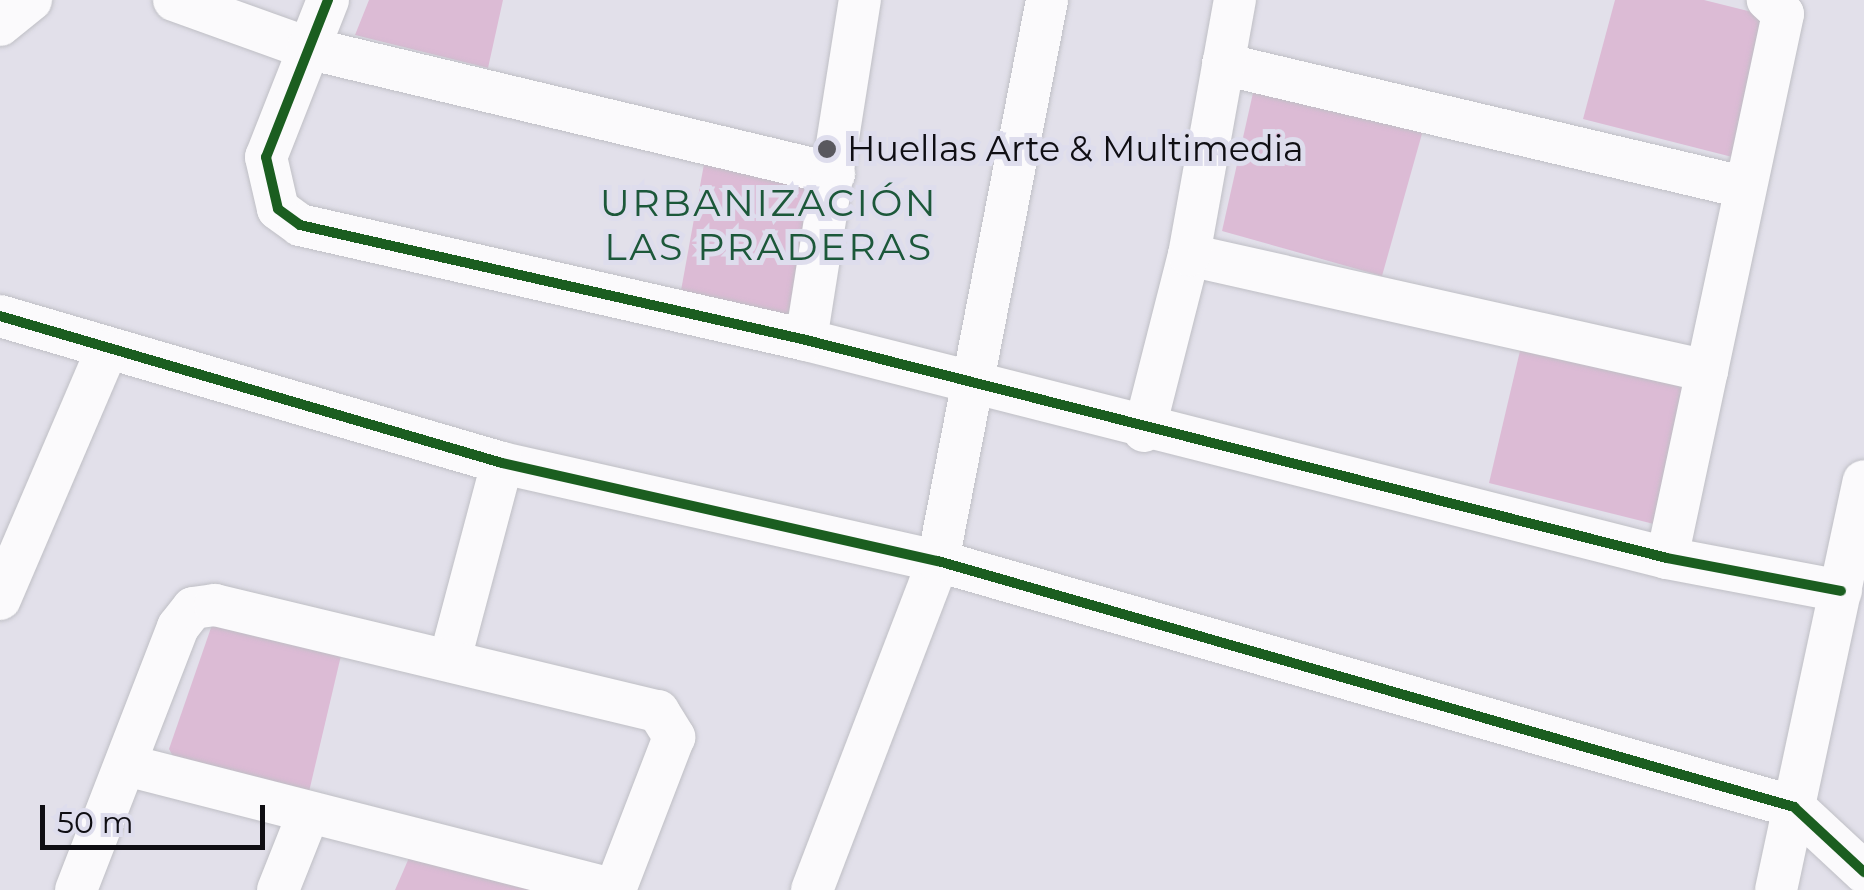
<!DOCTYPE html>
<meta charset="utf-8">
<style>
body{margin:0}
#map{position:relative;width:1864px;height:890px;overflow:hidden;background:#e2e0ea;font-family:Montserrat,sans-serif}
div>[style]{position:absolute}
.green>*{inset:0;background:#dcbbd5}
.roads{filter:drop-shadow(0 0 2px #bfbfc5) drop-shadow(0 0 2px #bfbfc5)}
.minor>*{height:42px;margin:-21px;padding:0 21px;transform-origin:21px;border-radius:21px;background:#fbfafc}
.cycleway>*{height:10px;margin:-5px;padding:0 5px;transform-origin:5px;border-radius:5px;background:#1b5e20}
.dots>*{width:28px;height:28px;translate:-50% -50%;box-sizing:border-box;border:5px solid #dedded;border-radius:50%}
span{translate:-50% -50%;white-space:nowrap;text-align:center;line-height:1.15;-webkit-text-stroke:10px #dedded;paint-order:stroke}
.poi-label{font-size:35px;color:#0f0e13}
.left{translate:0 -50%;text-align:left}
.neighbourhood-label{font-size:38px;color:#1c583a;letter-spacing:2.5px}
.scale{position:absolute;left:40px;top:805px;width:225px;height:45px;box-sizing:border-box;border:5px solid #0f0e13;border-top:0;padding-left:12px;font-size:30px;line-height:35px;white-space:nowrap;color:#0f0e13;-webkit-text-stroke:8px #dedded;paint-order:stroke}
</style>
<div id="map">
<div class="green">
<div style="clip-path:polygon(369px 0,503px 0,488px 68px,355px 35px)"></div>
<div style="clip-path:polygon(1615px 0,1704px 0,1780px 19px,1748px 161px,1583px 119px)"></div>
<div style="clip-path:polygon(1255px 84px,1425px 123px,1382px 276px,1222px 231px)"></div>
<div style="clip-path:polygon(706px 153px,818px 180px,802px 318px,680px 296px)"></div>
<div style="clip-path:polygon(1523px 338px,1697px 384px,1666px 527px,1489px 483px)"></div>
<div style="clip-path:polygon(213px 622px,343px 647px,308px 796px,177px 764px,169px 749px)"></div>
<div style="clip-path:polygon(412px 851px,581px 890px,395px 890px)"></div>
</div>
<div class="roads">
<div class="minor">
<div style="left:174px;top:0;width:141px;rotate:19.8deg"></div>
<div style="left:307px;top:48px;width:542px;rotate:13.45deg"></div>
<div style="left:328px;top:0;width:169px;rotate:111.5deg"></div>
<div style="left:266px;top:157px;width:53px;rotate:77deg"></div>
<div style="left:278px;top:209px;width:27px;rotate:36deg"></div>
<div style="left:300px;top:225px;width:519px;rotate:12.8deg"></div>
<div style="left:806px;top:340px;width:888px;rotate:14.21deg"></div>
<div style="left:1667px;top:558px;width:177px;rotate:10.7deg"></div>
<div style="left:0;top:25px;width:40px;rotate:-39deg"></div>
<div style="left:1223px;top:64px;width:534px;rotate:13.31deg"></div>
<div style="left:1189px;top:255px;width:531px;rotate:12.62deg"></div>
<div style="left:0;top:316px;width:523px;rotate:16.32deg"></div>
<div style="left:502px;top:463px;width:447px;rotate:12.7deg"></div>
<div style="left:938px;top:561px;width:891px;rotate:16.03deg"></div>
<div style="left:1794px;top:807px;width:96px;rotate:42.9deg"></div>
<div style="left:806px;top:340px;width:344px;rotate:-81deg"></div>
<div style="left:1144px;top:431px;width:182px;rotate:-75.7deg"></div>
<div style="left:1189px;top:255px;width:259px;rotate:-79.8deg"></div>
<div style="left:1667px;top:558px;width:556px;rotate:-77.96deg"></div>
<div style="left:1783px;top:14px;width:21px;rotate:-137deg"></div>
<div style="left:0;top:599px;width:269px;rotate:-66.8deg"></div>
<div style="left:450px;top:659px;width:203px;rotate:-75.1deg"></div>
<div style="left:126px;top:765px;width:505px;rotate:14.34deg"></div>
<div style="left:76px;top:890px;width:282px;rotate:-68.8deg"></div>
<div style="left:178px;top:627px;width:24px;rotate:-52deg"></div>
<div style="left:193px;top:608px;width:22px;rotate:-8deg"></div>
<div style="left:215px;top:605px;width:456px;rotate:13.5deg"></div>
<div style="left:658px;top:711px;width:31px;rotate:58deg"></div>
<div style="left:674px;top:737px;width:164px;rotate:111.1deg"></div>
<div style="left:278px;top:890px;width:79px;rotate:-68.3deg"></div>
<div style="left:812px;top:890px;width:352px;rotate:-69deg"></div>
<div style="left:938px;top:561px;width:571px;rotate:-79deg"></div>
<div style="left:1776px;top:890px;width:418px;rotate:-77.9deg"></div>
</div>
</div>
<div class="cycleway">
<div style="left:328px;top:0;width:169px;rotate:111.5deg"></div>
<div style="left:266px;top:157px;width:53px;rotate:77deg"></div>
<div style="left:278px;top:209px;width:27px;rotate:36deg"></div>
<div style="left:300px;top:225px;width:519px;rotate:12.8deg"></div>
<div style="left:806px;top:340px;width:888px;rotate:14.21deg"></div>
<div style="left:1667px;top:558px;width:177px;rotate:10.7deg"></div>
<div style="left:0;top:316px;width:523px;rotate:16.32deg"></div>
<div style="left:502px;top:463px;width:447px;rotate:12.7deg"></div>
<div style="left:938px;top:561px;width:891px;rotate:16.03deg"></div>
<div style="left:1794px;top:807px;width:96px;rotate:42.9deg"></div>
</div>
<div class="dots">
<div style="left:827px;top:149px;background:#59585e"></div>
</div>
<div class="poi-label">
<span class="left" style="left:847px;top:149px">Huellas Arte &amp; Multimedia</span>
</div>
<div class="neighbourhood-label">
<span style="left:769px;top:225px">URBANIZACIÓN<br>LAS PRADERAS</span>
</div>
<div class="scale">50 m</div>
</div>
